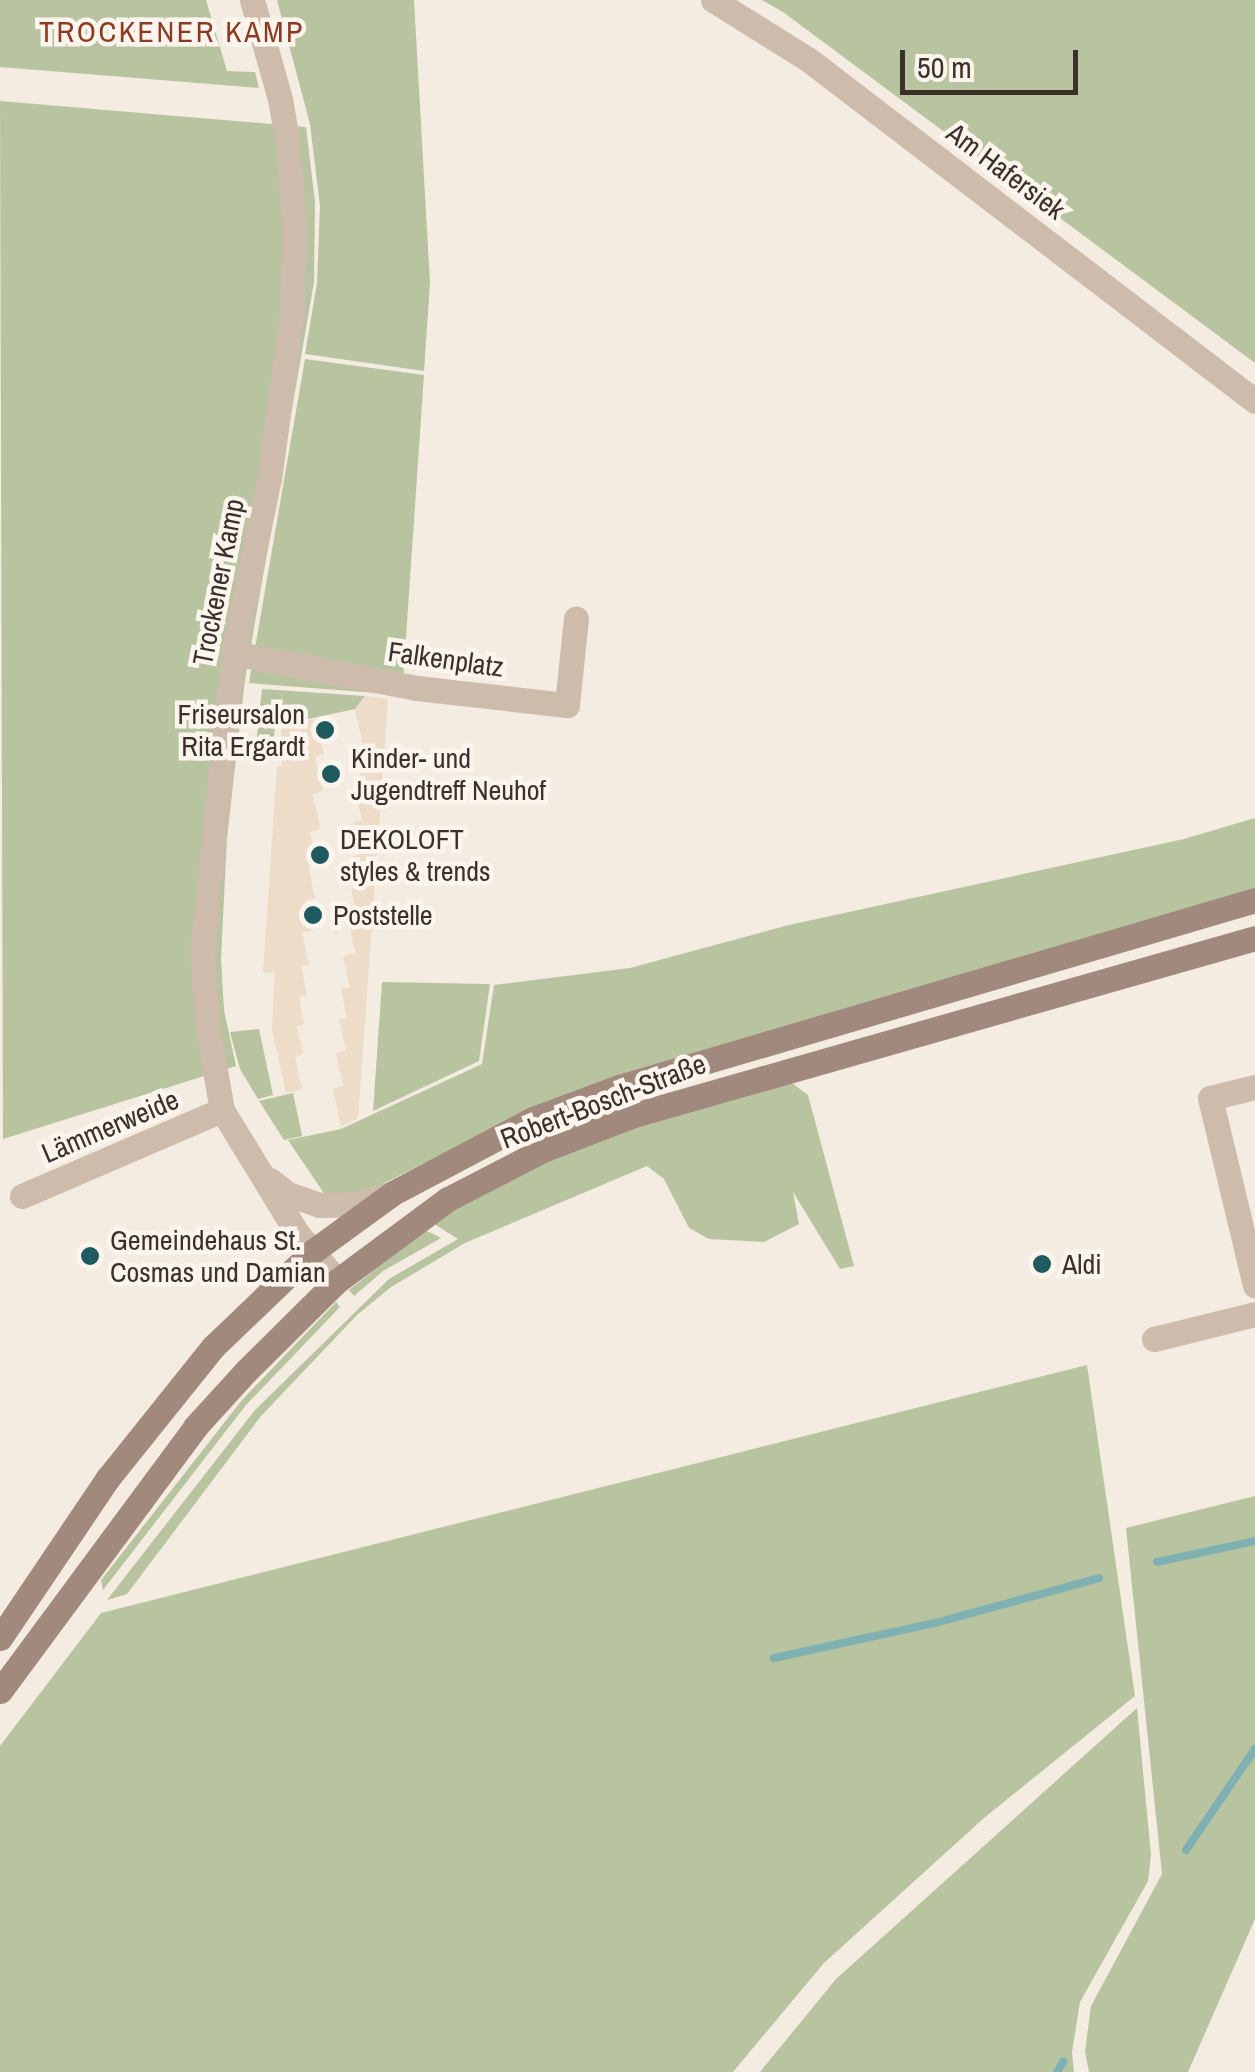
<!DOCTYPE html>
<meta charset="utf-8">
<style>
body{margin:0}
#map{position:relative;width:1255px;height:2072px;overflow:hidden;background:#f4ebe1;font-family:"Archivo Narrow",sans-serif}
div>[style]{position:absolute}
.green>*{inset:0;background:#b8c4a0}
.plaza>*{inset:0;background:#ecdcc8}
.stream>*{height:8px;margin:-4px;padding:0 4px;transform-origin:4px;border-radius:4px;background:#7fb0b2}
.street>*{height:25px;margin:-12.5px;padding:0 12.5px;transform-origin:12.5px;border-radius:12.5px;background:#cdbbac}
.secondary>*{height:25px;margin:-12.5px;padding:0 12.5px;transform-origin:12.5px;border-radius:12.5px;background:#a18a7d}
.dots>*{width:28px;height:28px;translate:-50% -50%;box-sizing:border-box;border:5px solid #fbf5ee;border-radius:50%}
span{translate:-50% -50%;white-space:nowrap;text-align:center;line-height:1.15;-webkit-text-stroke:9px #fbf5ee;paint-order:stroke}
.street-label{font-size:28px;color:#3b302b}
.poi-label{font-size:28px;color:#3b302b}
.right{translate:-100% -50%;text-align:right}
.left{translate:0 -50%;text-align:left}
.neighbourhood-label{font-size:30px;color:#8c3b22;letter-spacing:2.5px}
.scale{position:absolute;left:900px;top:50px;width:178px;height:45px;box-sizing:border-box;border:5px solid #3b302b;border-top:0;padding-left:12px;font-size:30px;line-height:35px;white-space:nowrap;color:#3b302b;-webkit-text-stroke:8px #fbf5ee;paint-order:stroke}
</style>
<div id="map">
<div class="green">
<div style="clip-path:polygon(0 0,206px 0,227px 71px,255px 72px,259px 88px,0 67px)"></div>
<div style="clip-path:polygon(277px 0,414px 0,430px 283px,424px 371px,305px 354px,317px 283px,320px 206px,310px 124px)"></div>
<div style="clip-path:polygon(762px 0,1255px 0,1255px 363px,783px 12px)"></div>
<div style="clip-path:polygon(0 101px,306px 127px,315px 202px,314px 282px,245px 680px,227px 837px,221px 959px,224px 1010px,236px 1066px,3px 1139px)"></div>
<div style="clip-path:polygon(305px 359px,424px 375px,402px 695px,249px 683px)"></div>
<div style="clip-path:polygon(262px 689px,365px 696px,355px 709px,275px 726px,272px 757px,255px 755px)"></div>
<div style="clip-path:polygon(1255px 818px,1255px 888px,531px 1110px,334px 1208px,288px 1140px,341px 1129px,482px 1064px,494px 985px,630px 968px,789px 925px,1184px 839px)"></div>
<div style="clip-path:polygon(382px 982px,490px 984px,479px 1061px,373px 1111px)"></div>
<div style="clip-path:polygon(259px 1029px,273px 1095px,258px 1099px,240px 1069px,230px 1032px)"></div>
<div style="clip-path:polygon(788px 1080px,808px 1095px,854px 1266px,840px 1269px,793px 1192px,799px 1224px,764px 1242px,709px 1239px,689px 1228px,664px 1179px,647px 1166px,465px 1243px,391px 1287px,357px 1315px,261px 1416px,127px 1594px,107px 1600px,255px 1410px,389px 1279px,458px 1239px,428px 1220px,576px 1144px)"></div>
<div style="clip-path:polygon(293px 1093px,302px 1136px,284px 1140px,259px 1101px)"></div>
<div style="clip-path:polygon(425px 1230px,441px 1238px,383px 1271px,354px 1296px,349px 1290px)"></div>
<div style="clip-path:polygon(336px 1302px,340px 1307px,246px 1405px,103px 1590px,101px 1580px,242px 1400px)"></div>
<div style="clip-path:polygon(1087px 1365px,1135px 1696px,984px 1818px,824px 1963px,733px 2072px,0 2072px,0 1746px,101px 1613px)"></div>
<div style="clip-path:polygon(1255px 1496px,1255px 1919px,1188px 2072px,1089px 2072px,1085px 2052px,1091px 2006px,1162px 1874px,1126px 1528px)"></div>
<div style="clip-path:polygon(1137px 1708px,1151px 1855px,1148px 1881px,1080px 2002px,1072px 2052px,1074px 2072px,760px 2072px,836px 1979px)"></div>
</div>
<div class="plaza">
<div style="clip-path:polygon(365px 696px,388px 699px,358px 1118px,341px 1126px,333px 1089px,343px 1086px,336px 1053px,346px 1050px,339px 1020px,347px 1018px,341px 989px,350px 987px,343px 957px,355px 953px,349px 923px,358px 920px,351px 889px,359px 887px,353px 856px,361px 854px,354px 822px,362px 820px,354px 785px,362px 782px,356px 752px,364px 749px,355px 710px)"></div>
<div style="clip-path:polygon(316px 719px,324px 754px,315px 757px,323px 791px,313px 794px,320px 829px,310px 832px,317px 863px,308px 866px,315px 898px,305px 901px,312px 930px,302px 933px,309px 964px,301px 966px,307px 995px,299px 997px,304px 1024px,297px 1026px,303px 1054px,295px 1057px,302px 1090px,286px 1093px,272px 1029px,275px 972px,263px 973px,277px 766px,282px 766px,281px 726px)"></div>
</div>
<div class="stream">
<div style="left:1157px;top:1562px;width:100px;rotate:-12.1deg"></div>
<div style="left:774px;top:1658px;width:165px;rotate:-12.3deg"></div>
<div style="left:935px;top:1623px;width:170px;rotate:-15.3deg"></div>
<div style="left:1186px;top:1850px;width:122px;rotate:-55.7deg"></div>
<div style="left:1057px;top:2072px;width:12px;rotate:-59deg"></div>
</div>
<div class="street">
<div style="left:252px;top:0;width:103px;rotate:74.2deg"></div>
<div style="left:280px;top:99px;width:47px;rotate:80.1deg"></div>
<div style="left:288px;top:145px;width:80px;rotate:85.7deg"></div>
<div style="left:294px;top:225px;width:86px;rotate:91.3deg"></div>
<div style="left:292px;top:311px;width:169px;rotate:97.8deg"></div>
<div style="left:269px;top:478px;width:179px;rotate:101.6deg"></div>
<div style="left:233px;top:653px;width:302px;rotate:95.9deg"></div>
<div style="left:202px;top:953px;width:78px;rotate:85.6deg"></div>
<div style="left:208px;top:1031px;width:80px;rotate:80deg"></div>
<div style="left:222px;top:1110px;width:144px;rotate:58.6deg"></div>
<div style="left:297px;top:1233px;width:62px;rotate:50.2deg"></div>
<div style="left:713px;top:0;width:113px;rotate:32deg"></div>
<div style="left:809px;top:60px;width:561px;rotate:37.4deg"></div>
<div style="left:233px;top:653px;width:187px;rotate:10.8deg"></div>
<div style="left:417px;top:688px;width:151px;rotate:6.5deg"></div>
<div style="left:567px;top:705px;width:87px;rotate:-84.1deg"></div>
<div style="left:1255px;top:1087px;width:46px;rotate:166.3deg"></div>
<div style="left:1210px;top:1098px;width:193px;rotate:76.5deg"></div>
<div style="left:270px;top:1180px;width:23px;rotate:38deg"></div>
<div style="left:288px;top:1194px;width:34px;rotate:19deg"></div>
<div style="left:320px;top:1205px;width:39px;rotate:-1deg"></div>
<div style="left:359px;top:1204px;width:29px;rotate:-18deg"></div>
<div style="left:22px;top:1196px;width:218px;rotate:-23.3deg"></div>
<div style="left:1154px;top:1339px;width:104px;rotate:-13.9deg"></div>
</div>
<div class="secondary">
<div style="left:0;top:1638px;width:193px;rotate:-56deg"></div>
<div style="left:108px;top:1478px;width:168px;rotate:-51.3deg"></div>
<div style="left:213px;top:1347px;width:137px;rotate:-43.8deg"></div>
<div style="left:312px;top:1252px;width:100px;rotate:-36.1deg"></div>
<div style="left:393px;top:1193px;width:158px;rotate:-27.9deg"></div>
<div style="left:533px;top:1119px;width:92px;rotate:-20.4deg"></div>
<div style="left:619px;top:1087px;width:663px;rotate:-16.38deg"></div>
<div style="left:0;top:1691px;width:328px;rotate:-53.5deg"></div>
<div style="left:195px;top:1427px;width:76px;rotate:-47.7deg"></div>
<div style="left:246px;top:1371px;width:128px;rotate:-44.7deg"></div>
<div style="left:337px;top:1281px;width:138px;rotate:-36.5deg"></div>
<div style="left:448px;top:1199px;width:109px;rotate:-27.3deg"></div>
<div style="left:545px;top:1149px;width:95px;rotate:-20.9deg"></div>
<div style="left:634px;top:1115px;width:646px;rotate:-15.91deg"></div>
</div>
<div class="dots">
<div style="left:325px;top:730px;background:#1f5a5e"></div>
<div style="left:331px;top:774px;background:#1f5a5e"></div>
<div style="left:320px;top:855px;background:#1f5a5e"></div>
<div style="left:313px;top:915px;background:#1f5a5e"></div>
<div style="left:90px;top:1256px;background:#1f5a5e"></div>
<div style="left:1042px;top:1264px;background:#1f5a5e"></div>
</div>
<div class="street-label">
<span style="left:1006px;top:171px;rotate:37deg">Am Hafersiek</span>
<span style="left:218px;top:582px;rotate:-79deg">Trockener Kamp</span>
<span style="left:446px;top:659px;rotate:8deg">Falkenplatz</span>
<span style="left:603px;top:1101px;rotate:-21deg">Robert-Bosch-Straße</span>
<span style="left:110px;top:1126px;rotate:-23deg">Lämmerweide</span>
</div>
<div class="poi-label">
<span class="right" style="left:305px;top:730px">Friseursalon<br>Rita Ergardt</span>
<span class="left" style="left:351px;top:774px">Kinder- und<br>Jugendtreff Neuhof</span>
<span class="left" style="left:340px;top:855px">DEKOLOFT<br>styles &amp; trends</span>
<span class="left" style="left:333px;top:915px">Poststelle</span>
<span class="left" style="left:110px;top:1256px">Gemeindehaus St.<br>Cosmas und Damian</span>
<span class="left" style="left:1062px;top:1264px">Aldi</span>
</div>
<div class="neighbourhood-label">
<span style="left:172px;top:31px">TROCKENER KAMP</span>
</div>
<div class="scale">50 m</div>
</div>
